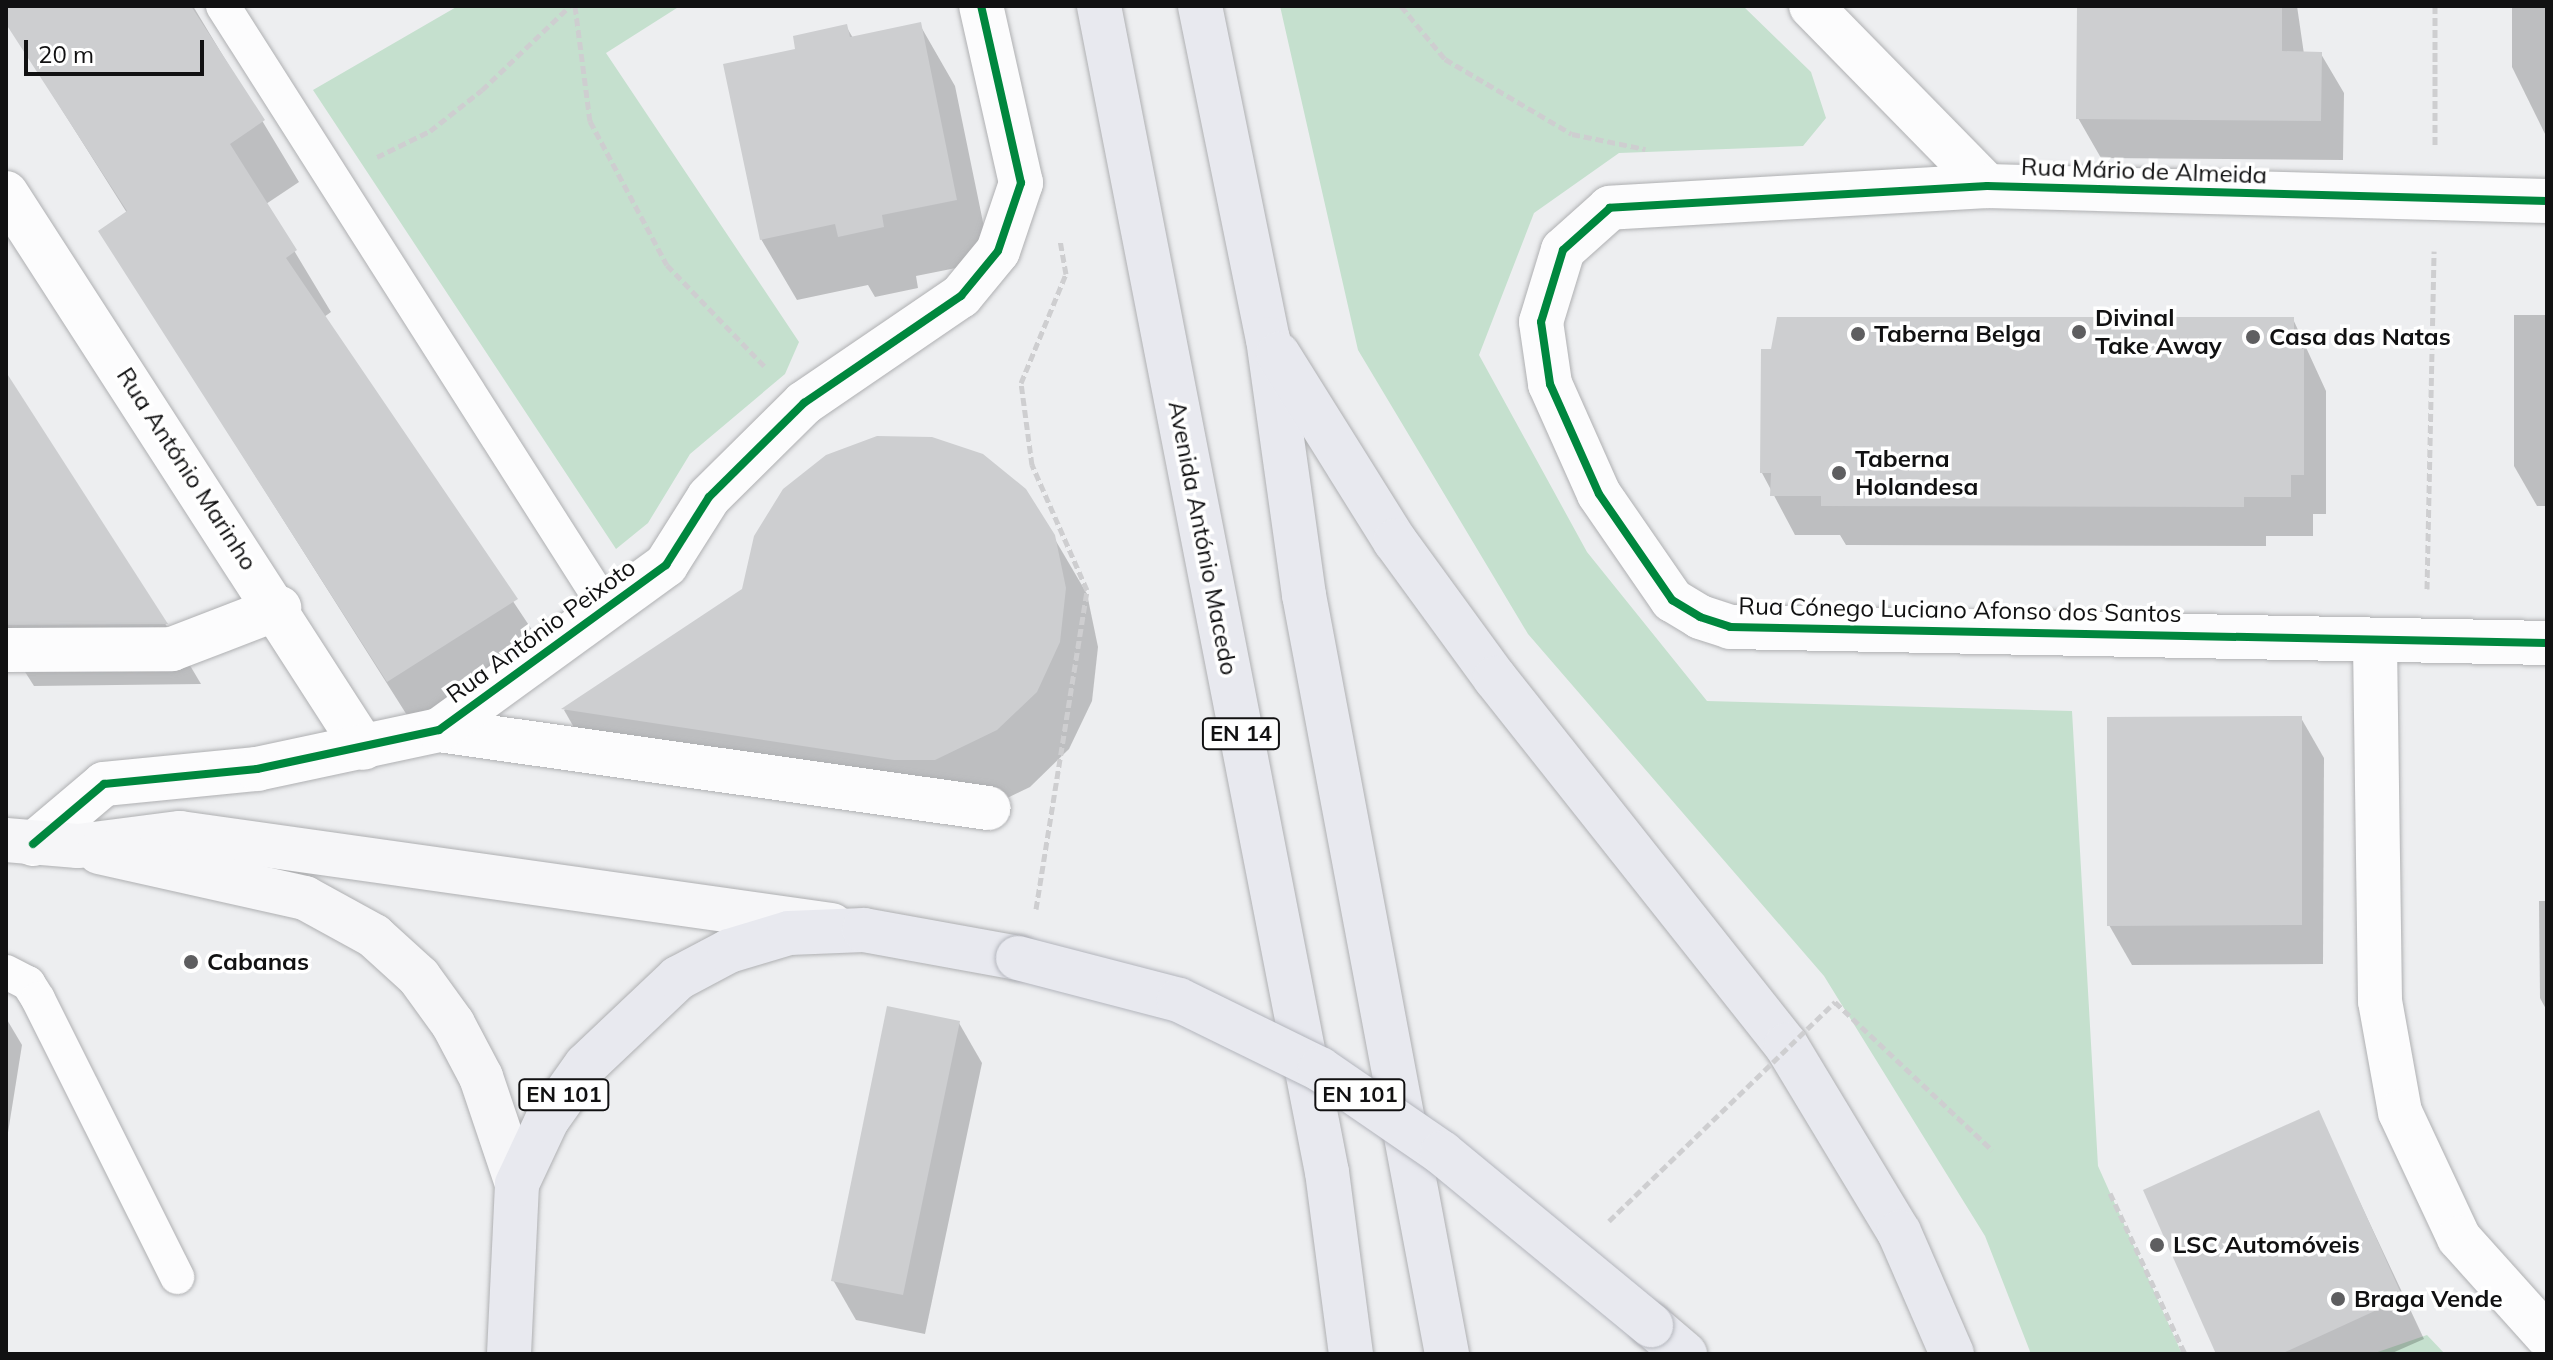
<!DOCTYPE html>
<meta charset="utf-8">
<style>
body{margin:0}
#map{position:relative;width:2553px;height:1360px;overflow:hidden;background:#edeef0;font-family:Mulish,sans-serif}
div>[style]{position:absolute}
.green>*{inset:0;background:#c5e0ce}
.shadow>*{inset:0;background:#0003}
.building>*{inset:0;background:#cdced0}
.path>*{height:5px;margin-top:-2.5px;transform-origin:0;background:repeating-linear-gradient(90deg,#ceced0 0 8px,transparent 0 12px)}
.roads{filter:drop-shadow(0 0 2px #afb0b2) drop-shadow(0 0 2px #afb0b2)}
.lane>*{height:34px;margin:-17px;padding:0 17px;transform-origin:17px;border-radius:17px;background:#fcfcfd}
.street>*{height:44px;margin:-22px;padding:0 22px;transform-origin:22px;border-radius:22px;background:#fcfcfd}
.secondary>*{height:44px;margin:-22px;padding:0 22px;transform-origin:22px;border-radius:22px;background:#f6f6f8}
.highway>*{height:44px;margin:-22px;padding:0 22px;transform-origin:22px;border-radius:22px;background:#e8e9ef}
.path-bridge>*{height:5px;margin-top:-2.5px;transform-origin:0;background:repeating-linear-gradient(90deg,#ceced0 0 8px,transparent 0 12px)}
.bridges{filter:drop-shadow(0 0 2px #b3b5bc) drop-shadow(0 0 2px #b3b5bc)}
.highway-bridge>*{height:44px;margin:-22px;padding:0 22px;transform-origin:22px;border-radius:22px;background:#e8e9ef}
.cycleway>*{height:8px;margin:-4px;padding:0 4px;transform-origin:4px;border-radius:4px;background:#00873e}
.dots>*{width:22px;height:22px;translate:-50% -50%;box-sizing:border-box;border:4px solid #fff;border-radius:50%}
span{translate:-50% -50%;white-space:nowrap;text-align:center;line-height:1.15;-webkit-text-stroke:7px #fff;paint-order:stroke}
.shield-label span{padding:2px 6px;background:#fff;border:2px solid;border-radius:6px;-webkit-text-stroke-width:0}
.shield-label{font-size:22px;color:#111112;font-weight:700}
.street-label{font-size:24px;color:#111112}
.poi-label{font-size:24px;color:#111112;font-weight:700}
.left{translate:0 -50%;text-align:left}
.frame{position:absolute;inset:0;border:8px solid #111112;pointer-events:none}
.scale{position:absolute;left:24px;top:40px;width:180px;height:36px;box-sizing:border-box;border:4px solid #111112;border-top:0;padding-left:10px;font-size:24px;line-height:28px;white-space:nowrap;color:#111112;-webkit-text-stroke:6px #fff;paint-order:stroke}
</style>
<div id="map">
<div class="green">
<div style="clip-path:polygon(458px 6px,680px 6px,606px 53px,799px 342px,785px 374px,690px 454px,648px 523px,616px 549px,313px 90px)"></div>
<div style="clip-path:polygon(1280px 6px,1743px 6px,1811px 72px,1826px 118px,1803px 146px,1619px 153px,1534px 213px,1479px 355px,1587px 552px,1707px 701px,2072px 711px,2098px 1166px,2182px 1354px,2031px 1354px,1985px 1236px,1824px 976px,1528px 634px,1358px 350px)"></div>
<div style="clip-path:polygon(2427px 1335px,2445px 1354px,2372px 1354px)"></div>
</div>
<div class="shadow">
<div style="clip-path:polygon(6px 6px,193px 6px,299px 182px,266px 204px,331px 312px,324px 317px,552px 660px,424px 742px,101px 232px,127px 213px,6px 21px)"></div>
<div style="clip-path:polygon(2079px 6px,2297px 6px,2304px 54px,2321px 54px,2344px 93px,2343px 160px,2101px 158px,2078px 118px)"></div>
<div style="clip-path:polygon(2512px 6px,2547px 6px,2547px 138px,2512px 67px)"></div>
<div style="clip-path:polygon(920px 25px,955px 86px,991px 261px,916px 276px,918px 288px,875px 297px,868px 285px,797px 300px,761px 239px,797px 51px,846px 26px,853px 38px)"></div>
<div style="clip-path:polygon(2514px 315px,2547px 315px,2547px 506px,2537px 506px,2514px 466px)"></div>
<div style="clip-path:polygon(2293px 319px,2326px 391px,2326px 514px,2313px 514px,2313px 536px,2266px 536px,2266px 546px,1846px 545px,1840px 535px,1795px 535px,1762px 473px)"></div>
<div style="clip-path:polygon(6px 376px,166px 625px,201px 684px,34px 686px,6px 642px)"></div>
<div style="clip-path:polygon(1053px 536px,1087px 594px,1098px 647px,1092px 701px,1069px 749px,1030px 787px,968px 817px,596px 766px,564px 710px,744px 590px)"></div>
<div style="clip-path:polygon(2301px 718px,2324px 758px,2323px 964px,2132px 965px,2109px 925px)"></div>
<div style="clip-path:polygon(2539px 901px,2547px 901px,2547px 1011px,2540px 998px)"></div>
<div style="clip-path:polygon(6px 1018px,22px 1045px,6px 1145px)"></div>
<div style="clip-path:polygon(959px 1023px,982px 1063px,925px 1334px,856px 1320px,833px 1280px)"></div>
<div style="clip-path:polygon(2318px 1113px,2424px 1339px,2390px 1354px,2219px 1354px)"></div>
</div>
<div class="building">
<div style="clip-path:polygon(6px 6px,191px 6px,265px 120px,230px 144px,297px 250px,286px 258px,518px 599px,387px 682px,98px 231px,127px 211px,6px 24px)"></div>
<div style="clip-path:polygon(2077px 6px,2282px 6px,2282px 51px,2322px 52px,2321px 121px,2076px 119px)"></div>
<div style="clip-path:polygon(921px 22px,957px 200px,882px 215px,884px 227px,838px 237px,835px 224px,760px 240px,723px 64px,795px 49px,793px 36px,847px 24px,850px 37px)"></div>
<div style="clip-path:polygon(1777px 317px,2294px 317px,2294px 349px,2304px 349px,2304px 475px,2291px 475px,2291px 497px,2244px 497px,2244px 507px,1821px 506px,1821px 496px,1770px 496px,1771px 473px,1760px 473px,1761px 349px,1771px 349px)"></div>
<div style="clip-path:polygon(6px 372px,168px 624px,6px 625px)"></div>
<div style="clip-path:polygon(877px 436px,932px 437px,983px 454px,1026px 489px,1055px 535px,1066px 588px,1060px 642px,1037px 692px,997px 730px,935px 760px,894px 760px,561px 709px,742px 589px,754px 536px,783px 489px,826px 455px)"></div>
<div style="clip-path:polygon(2302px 716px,2302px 925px,2107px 926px,2107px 717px)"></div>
<div style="clip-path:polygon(887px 1006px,960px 1021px,903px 1295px,831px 1281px)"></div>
<div style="clip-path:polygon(2319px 1110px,2403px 1298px,2281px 1354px,2216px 1354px,2143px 1190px)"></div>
</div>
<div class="path">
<div style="left:575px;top:6px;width:116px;rotate:82.6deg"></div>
<div style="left:590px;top:121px;width:163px;rotate:61.9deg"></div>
<div style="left:667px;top:265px;width:141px;rotate:46.1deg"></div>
<div style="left:1401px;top:6px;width:69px;rotate:50.3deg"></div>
<div style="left:1445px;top:59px;width:147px;rotate:30.6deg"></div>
<div style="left:1572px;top:134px;width:75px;rotate:11.6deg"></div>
<div style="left:2435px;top:145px;width:139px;rotate:-90deg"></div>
<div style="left:377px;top:157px;width:59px;rotate:-26.1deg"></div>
<div style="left:430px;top:131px;width:66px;rotate:-38.3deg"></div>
<div style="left:482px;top:90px;width:122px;rotate:-43.7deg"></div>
<div style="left:2427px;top:589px;width:338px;rotate:-88.8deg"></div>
<div style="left:1036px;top:909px;width:323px;rotate:-80.9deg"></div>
<div style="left:1087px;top:590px;width:137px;rotate:-113.7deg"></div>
<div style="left:1032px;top:465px;width:83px;rotate:-97.6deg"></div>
<div style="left:1021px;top:383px;width:118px;rotate:-67.6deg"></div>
<div style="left:1066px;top:274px;width:35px;rotate:-100deg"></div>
<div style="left:1835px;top:1002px;width:216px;rotate:43.3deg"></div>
<div style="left:2110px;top:1193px;width:178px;rotate:65deg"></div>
</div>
<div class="roads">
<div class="lane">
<div style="left:223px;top:6px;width:717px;rotate:57.53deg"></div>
<div style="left:6px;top:972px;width:25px;rotate:27deg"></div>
<div style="left:28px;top:983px;width:19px;rotate:58deg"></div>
<div style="left:38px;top:999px;width:311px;rotate:63.4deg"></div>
</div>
<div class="street">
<div style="left:1811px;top:6px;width:252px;rotate:45.6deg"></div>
<div style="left:6px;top:193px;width:660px;rotate:57.18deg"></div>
<div style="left:2547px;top:201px;width:560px;rotate:-178.47deg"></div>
<div style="left:1987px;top:186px;width:378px;rotate:176.7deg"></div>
<div style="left:1610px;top:208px;width:63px;rotate:138.2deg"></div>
<div style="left:1563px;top:250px;width:75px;rotate:107deg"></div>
<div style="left:1541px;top:322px;width:63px;rotate:81.7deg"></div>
<div style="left:1550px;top:384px;width:120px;rotate:66deg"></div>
<div style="left:1599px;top:494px;width:129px;rotate:55.4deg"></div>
<div style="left:1672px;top:600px;width:33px;rotate:31deg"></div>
<div style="left:1700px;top:617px;width:32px;rotate:18deg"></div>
<div style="left:1730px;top:627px;width:817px;rotate:1.12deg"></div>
<div style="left:2375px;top:643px;width:358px;rotate:89.2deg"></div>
<div style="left:2380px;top:1001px;width:113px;rotate:79.8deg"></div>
<div style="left:2400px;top:1112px;width:139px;rotate:64.9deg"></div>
<div style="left:2459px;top:1238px;width:132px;rotate:48.1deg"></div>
<div style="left:6px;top:650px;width:166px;rotate:-0.3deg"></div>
<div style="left:172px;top:649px;width:115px;rotate:-21deg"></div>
<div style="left:439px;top:730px;width:555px;rotate:8.09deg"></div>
<div style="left:33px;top:844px;width:93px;rotate:-40.2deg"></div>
<div style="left:104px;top:784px;width:154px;rotate:-5.6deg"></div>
<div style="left:257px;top:769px;width:186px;rotate:-12.1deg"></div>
<div style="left:439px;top:730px;width:281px;rotate:-36deg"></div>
<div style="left:666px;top:565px;width:80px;rotate:-57.7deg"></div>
<div style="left:709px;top:497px;width:134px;rotate:-44.7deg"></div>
<div style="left:804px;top:403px;width:190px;rotate:-34.3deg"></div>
<div style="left:961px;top:296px;width:58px;rotate:-50.6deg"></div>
<div style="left:998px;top:251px;width:72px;rotate:-71.3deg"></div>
<div style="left:1021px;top:183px;width:181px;rotate:-102.7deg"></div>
</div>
<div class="secondary">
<div style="left:6px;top:840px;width:72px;rotate:4.8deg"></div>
<div style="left:78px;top:846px;width:103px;rotate:-7.3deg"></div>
<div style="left:180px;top:833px;width:658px;rotate:8.03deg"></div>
<div style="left:99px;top:852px;width:211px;rotate:12.6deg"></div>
<div style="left:305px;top:898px;width:79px;rotate:28.8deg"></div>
<div style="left:374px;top:936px;width:61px;rotate:42.3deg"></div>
<div style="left:419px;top:977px;width:58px;rotate:54.1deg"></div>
<div style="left:453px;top:1024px;width:60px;rotate:62.2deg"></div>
<div style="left:481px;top:1077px;width:113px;rotate:71.4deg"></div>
</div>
<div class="highway">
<div style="left:1099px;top:6px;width:1188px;rotate:78.94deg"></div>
<div style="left:1327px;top:1172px;width:184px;rotate:82.5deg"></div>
<div style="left:1200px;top:6px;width:340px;rotate:78.5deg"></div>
<div style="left:1268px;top:339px;width:259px;rotate:82deg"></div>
<div style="left:1304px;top:595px;width:772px;rotate:79.33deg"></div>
<div style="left:1278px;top:354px;width:221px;rotate:58deg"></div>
<div style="left:1395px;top:541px;width:170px;rotate:53.9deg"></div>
<div style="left:1495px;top:678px;width:468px;rotate:51.6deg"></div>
<div style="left:1786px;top:1045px;width:218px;rotate:58.9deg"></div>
<div style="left:1899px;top:1232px;width:133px;rotate:66.5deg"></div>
<div style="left:1651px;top:1325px;width:45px;rotate:40.5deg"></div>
<div style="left:509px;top:1354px;width:170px;rotate:-87.3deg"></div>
<div style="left:517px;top:1184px;width:71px;rotate:-64.9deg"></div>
<div style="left:547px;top:1120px;width:67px;rotate:-54.7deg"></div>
<div style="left:586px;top:1065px;width:127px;rotate:-43.4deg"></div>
<div style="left:678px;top:978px;width:58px;rotate:-27.9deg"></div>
<div style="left:729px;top:951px;width:63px;rotate:-16.7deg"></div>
<div style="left:789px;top:933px;width:75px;rotate:-2.3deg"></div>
<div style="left:864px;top:930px;width:157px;rotate:10.3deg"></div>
</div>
</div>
<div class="path-bridge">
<div style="left:1609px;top:1221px;width:315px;rotate:-44.1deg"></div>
</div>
<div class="bridges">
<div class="highway-bridge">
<div style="left:1018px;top:958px;width:166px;rotate:14.6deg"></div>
<div style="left:1179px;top:1000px;width:157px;rotate:26.1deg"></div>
<div style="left:1320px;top:1069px;width:148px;rotate:34.5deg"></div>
<div style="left:1442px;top:1153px;width:271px;rotate:39.5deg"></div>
</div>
</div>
<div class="cycleway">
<div style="left:2547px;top:201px;width:560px;rotate:-178.47deg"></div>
<div style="left:1987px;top:186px;width:378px;rotate:176.7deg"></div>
<div style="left:1610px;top:208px;width:63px;rotate:138.2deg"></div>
<div style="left:1563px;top:250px;width:75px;rotate:107deg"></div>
<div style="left:1541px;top:322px;width:63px;rotate:81.7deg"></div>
<div style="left:1550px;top:384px;width:120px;rotate:66deg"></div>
<div style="left:1599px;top:494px;width:129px;rotate:55.4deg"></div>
<div style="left:1672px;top:600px;width:33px;rotate:31deg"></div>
<div style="left:1700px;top:617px;width:32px;rotate:18deg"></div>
<div style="left:1730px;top:627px;width:817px;rotate:1.12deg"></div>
<div style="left:33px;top:844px;width:93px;rotate:-40.2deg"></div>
<div style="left:104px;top:784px;width:154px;rotate:-5.6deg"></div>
<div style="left:257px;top:769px;width:186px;rotate:-12.1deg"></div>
<div style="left:439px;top:730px;width:281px;rotate:-36deg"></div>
<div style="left:666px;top:565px;width:80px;rotate:-57.7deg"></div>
<div style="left:709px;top:497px;width:134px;rotate:-44.7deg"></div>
<div style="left:804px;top:403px;width:190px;rotate:-34.3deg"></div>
<div style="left:961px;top:296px;width:58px;rotate:-50.6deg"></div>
<div style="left:998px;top:251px;width:72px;rotate:-71.3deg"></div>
<div style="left:1021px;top:183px;width:181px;rotate:-102.7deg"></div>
</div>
<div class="dots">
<div style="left:2079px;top:332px;background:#5e5e60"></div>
<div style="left:1858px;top:334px;background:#5e5e60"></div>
<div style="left:2253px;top:337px;background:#5e5e60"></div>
<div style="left:1839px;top:473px;background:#5e5e60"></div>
<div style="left:191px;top:962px;background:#5e5e60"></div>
<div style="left:2157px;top:1245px;background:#5e5e60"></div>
<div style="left:2338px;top:1299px;background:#5e5e60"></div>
</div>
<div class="shield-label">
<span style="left:1241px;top:734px">EN 14</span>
<span style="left:564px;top:1095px">EN 101</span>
<span style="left:1360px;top:1095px">EN 101</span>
</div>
<div class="street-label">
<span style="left:2144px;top:171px;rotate:2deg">Rua Mário de Almeida</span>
<span style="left:187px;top:469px;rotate:57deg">Rua António Marinho</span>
<span style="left:1203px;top:538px;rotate:79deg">Avenida António Macedo</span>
<span style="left:1960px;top:610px;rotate:1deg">Rua Cónego Luciano Afonso dos Santos</span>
<span style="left:541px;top:631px;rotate:-36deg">Rua António Peixoto</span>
</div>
<div class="poi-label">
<span class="left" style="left:2095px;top:332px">Divinal<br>Take Away</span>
<span class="left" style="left:1874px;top:334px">Taberna Belga</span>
<span class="left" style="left:2269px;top:337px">Casa das Natas</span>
<span class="left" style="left:1855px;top:473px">Taberna<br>Holandesa</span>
<span class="left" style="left:207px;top:962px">Cabanas</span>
<span class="left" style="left:2173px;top:1245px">LSC Automóveis</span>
<span class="left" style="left:2354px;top:1299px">Braga Vende</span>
</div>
<div class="frame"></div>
<div class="scale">20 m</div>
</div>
